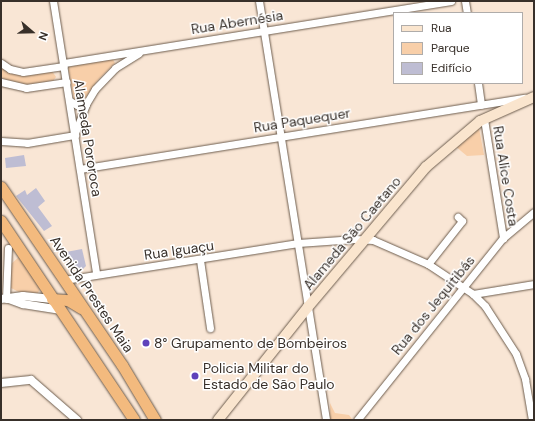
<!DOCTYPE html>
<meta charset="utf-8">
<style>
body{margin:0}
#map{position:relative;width:535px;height:421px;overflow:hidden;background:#f9e6d5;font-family:"DM Sans",sans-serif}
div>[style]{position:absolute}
.green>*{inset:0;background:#f8cfa9}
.building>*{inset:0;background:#bebdd3}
.roads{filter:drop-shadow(0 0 1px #6d5d4e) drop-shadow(0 0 1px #6d5d4e)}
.minor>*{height:7px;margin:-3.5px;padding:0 3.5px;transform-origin:3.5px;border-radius:3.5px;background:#fff}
.tertiary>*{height:8px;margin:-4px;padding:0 4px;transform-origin:4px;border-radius:4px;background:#fff}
.secondary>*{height:10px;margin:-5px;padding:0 5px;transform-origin:5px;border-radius:5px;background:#fae5ce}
.trunk>*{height:11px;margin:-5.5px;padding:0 5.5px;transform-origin:5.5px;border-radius:5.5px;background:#f3ba7e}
.dots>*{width:11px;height:11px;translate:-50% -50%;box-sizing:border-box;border:2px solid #fff;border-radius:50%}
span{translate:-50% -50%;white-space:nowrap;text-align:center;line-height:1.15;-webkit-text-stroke:3px #fff;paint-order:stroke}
.street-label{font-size:14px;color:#38302a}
.poi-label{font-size:14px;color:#38302a}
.left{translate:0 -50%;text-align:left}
.frame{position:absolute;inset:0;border:2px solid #38302a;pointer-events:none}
.legend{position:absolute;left:393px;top:12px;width:130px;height:72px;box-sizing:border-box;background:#fff;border:1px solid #afacaa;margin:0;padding:5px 7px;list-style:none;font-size:12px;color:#38302a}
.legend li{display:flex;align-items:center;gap:8px;height:20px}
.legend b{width:20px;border:1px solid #afacaa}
.north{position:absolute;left:12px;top:12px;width:40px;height:40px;-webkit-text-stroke:3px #fff;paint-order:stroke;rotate:110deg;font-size:11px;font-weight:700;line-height:16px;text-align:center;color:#38302a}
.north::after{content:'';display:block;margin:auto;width:14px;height:18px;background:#38302a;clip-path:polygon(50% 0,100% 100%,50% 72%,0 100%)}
</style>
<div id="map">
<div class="green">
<div style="clip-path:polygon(112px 58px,115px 63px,97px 81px,84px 100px,74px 100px,68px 67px)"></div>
<div style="clip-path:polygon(1px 66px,24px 75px,52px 71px,56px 77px,53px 81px,26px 85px,1px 78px)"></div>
<div style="clip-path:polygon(479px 128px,484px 155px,467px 156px,455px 146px)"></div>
<div style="clip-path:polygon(20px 256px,41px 288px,37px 294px,21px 293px,11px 288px,11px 264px)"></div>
<div style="clip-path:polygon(330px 403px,335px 413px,349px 415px,352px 419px,330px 420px)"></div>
</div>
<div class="building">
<div style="clip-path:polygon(24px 155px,26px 166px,6px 168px,5px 158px)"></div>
<div style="clip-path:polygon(36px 188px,45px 201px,38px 207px,52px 226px,44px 231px,16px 196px,25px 190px,27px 195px)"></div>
<div style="clip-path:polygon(82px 249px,86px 266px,83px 269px,75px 267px,66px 252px)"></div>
</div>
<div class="roads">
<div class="minor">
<div style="left:53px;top:1px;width:276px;rotate:81deg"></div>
<div style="left:259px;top:1px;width:424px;rotate:80.9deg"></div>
<div style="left:465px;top:1px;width:12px;rotate:81deg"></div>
<div style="left:1px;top:63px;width:11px;rotate:34deg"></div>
<div style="left:10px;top:69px;width:13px;rotate:13deg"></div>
<div style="left:23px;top:72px;width:41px;rotate:-8.3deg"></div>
<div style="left:64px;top:63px;width:392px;rotate:-9.1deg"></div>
<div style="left:1px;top:82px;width:26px;rotate:13deg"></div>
<div style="left:26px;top:88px;width:41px;rotate:-8.3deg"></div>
<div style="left:478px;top:83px;width:22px;rotate:82deg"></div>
<div style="left:70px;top:101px;width:8px;rotate:30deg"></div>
<div style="left:77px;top:105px;width:9px;rotate:-6deg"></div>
<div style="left:484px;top:119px;width:121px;rotate:80.9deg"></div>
<div style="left:75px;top:133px;width:31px;rotate:-69deg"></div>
<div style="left:86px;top:104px;width:17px;rotate:-59deg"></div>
<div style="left:95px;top:89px;width:29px;rotate:-46deg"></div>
<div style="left:115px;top:68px;width:28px;rotate:-32deg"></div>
<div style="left:1px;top:141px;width:26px;rotate:4deg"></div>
<div style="left:27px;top:143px;width:49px;rotate:-9.5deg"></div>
<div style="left:80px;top:169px;width:450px;rotate:-9.1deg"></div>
<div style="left:200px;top:260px;width:69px;rotate:81.6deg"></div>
<div style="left:428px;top:264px;width:55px;rotate:-51.7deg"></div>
<div style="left:462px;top:221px;width:6px;rotate:-135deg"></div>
<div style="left:64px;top:280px;width:237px;rotate:-9deg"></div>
<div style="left:298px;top:243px;width:57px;rotate:-4deg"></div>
<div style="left:355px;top:239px;width:18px;rotate:3deg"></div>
<div style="left:373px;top:240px;width:60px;rotate:23.6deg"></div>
<div style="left:428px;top:264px;width:54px;rotate:33.7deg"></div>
<div style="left:473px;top:294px;width:17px;rotate:45deg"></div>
<div style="left:485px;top:306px;width:57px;rotate:57.1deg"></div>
<div style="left:516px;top:354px;width:27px;rotate:70deg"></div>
<div style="left:525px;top:379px;width:42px;rotate:80.3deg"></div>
<div style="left:473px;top:294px;width:62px;rotate:-9.3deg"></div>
<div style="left:6px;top:299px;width:51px;rotate:-87.8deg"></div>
<div style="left:357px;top:420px;width:233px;rotate:-51.3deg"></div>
<div style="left:503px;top:238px;width:40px;rotate:-40deg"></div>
</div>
<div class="tertiary">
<div style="left:1px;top:299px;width:22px;rotate:-8deg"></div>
<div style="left:23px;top:296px;width:29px;rotate:6deg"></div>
<div style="left:9px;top:299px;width:15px;rotate:20deg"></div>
<div style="left:23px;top:304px;width:37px;rotate:9deg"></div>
<div style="left:1px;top:383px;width:30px;rotate:-6deg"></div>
<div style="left:31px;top:380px;width:61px;rotate:41deg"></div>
</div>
<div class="secondary">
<div style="left:218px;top:420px;width:144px;rotate:-51.5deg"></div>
<div style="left:308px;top:307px;width:183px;rotate:-49.9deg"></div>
<div style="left:426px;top:167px;width:71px;rotate:-40.4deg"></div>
<div style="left:480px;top:121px;width:59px;rotate:-24deg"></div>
</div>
<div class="trunk">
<div style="left:1px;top:187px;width:215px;rotate:55.8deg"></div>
<div style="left:122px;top:365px;width:64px;rotate:59deg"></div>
<div style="left:1px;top:221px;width:239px;rotate:56.2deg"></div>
<div style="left:52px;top:299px;width:16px;rotate:4deg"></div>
<div style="left:68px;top:300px;width:15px;rotate:32deg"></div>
</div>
</div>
<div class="dots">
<div style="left:146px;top:343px;background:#5e42bb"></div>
<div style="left:195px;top:376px;background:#5e42bb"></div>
</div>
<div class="street-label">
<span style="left:237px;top:22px;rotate:-9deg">Rua Abernésia</span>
<span style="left:302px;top:120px;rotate:-9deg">Rua Paquequer</span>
<span style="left:88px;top:138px;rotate:81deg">Alameda Pororoca</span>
<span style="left:506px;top:176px;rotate:81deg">Rua Alice Costa</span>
<span style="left:352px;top:233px;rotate:-50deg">Alameda São Caetano</span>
<span style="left:179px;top:250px;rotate:-8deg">Rua Iguaçu</span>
<span style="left:92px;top:294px;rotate:56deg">Avenida Prestes Maia</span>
<span style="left:433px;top:305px;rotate:-51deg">Rua dos Jequitibás</span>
</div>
<div class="poi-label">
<span class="left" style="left:154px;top:343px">8° Grupamento de Bombeiros</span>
<span class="left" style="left:203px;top:376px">Policia Militar do<br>Estado de São Paulo</span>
</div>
<div class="frame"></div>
<ul class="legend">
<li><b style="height:5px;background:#fae5ce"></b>Rua</li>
<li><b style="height:11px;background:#f8cfa9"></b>Parque</li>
<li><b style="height:11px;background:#bebdd3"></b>Edifício</li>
</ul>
<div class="north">N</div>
</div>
